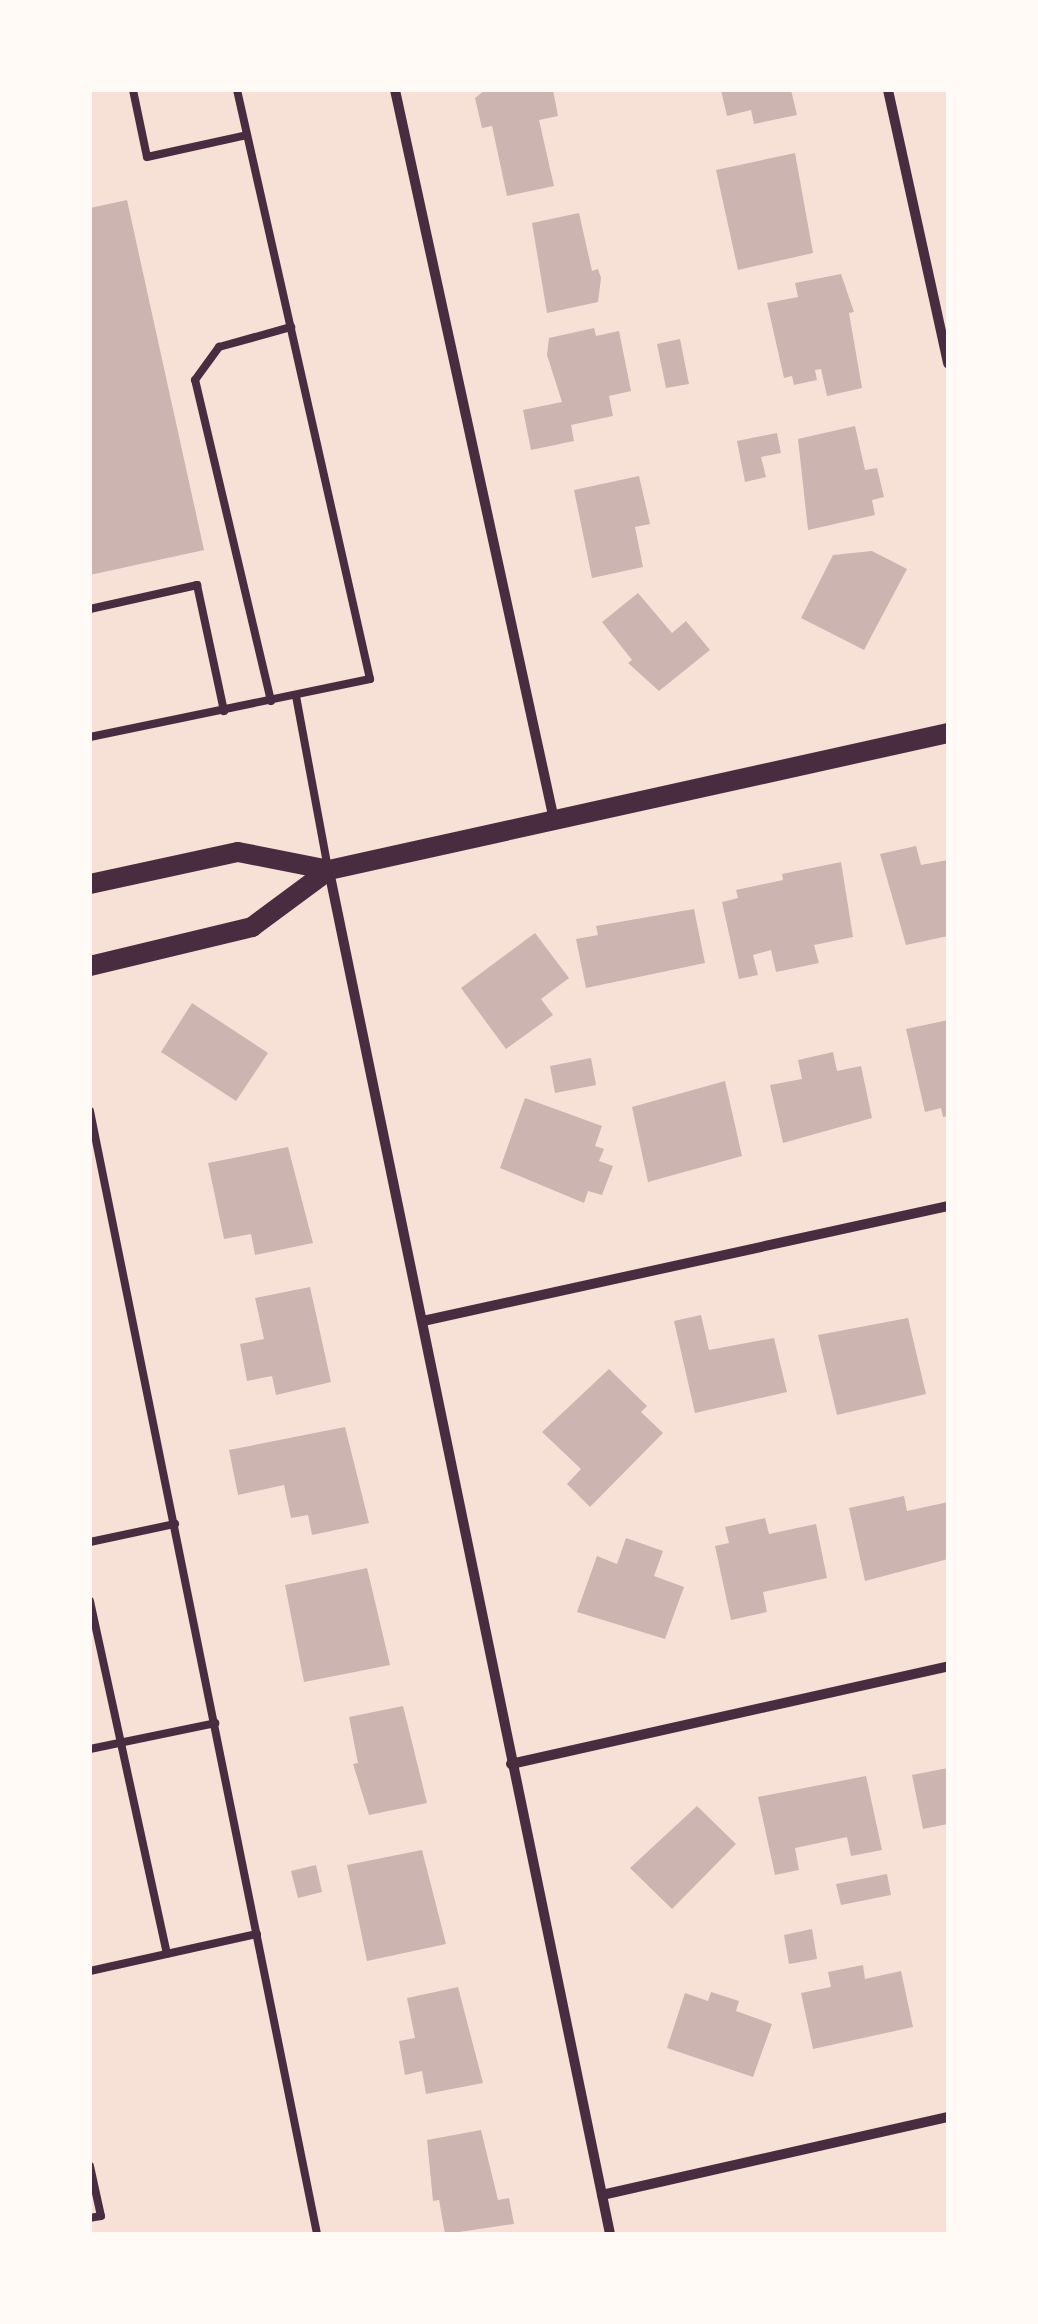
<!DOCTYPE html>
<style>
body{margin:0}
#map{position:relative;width:1038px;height:2324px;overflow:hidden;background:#f7e1d7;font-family:Arial,sans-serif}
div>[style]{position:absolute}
.building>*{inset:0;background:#ccb4b1}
.service>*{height:8px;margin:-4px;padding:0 4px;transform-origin:4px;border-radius:4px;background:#4a2c40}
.minor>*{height:10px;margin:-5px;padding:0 5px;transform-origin:5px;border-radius:5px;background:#4a2c40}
.secondary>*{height:20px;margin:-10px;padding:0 10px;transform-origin:10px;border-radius:10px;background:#4a2c40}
span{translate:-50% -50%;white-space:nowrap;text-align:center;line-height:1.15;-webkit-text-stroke:9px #fffaf5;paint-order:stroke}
.frame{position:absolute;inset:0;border:92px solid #fffaf5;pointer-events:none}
</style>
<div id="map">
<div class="building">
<div style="clip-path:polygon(485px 90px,553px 90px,558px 116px,539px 120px,554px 186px,507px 196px,492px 126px,482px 128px,475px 98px)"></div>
<div style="clip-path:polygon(721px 90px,791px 90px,797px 115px,754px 124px,751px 110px,727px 116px)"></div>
<div style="clip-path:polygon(795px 153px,813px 253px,738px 270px,716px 170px)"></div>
<div style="clip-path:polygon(127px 200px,204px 550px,90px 575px,90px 208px)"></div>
<div style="clip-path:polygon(579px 213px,592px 271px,598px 269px,601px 278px,598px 302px,547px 313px,532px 223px)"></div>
<div style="clip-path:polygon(841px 274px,854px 312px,849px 313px,862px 388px,827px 396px,821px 369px,815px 370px,817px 380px,794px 385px,792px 376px,784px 378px,767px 303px,798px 297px,795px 283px)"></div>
<div style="clip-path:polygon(594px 328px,596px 336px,619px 331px,631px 391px,609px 396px,613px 416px,571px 425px,574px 441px,531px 450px,523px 410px,562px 402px,547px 355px,549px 338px)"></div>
<div style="clip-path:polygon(680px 339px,689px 384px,666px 388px,657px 344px)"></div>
<div style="clip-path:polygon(855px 426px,865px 470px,877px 468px,884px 497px,872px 500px,875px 515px,808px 530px,798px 439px)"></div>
<div style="clip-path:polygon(777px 433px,781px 453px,761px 457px,766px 477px,745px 482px,737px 441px)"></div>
<div style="clip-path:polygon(639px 476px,650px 524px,635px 527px,643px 567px,592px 578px,574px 490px)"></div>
<div style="clip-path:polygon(872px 551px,907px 569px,864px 650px,801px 618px,833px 555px)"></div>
<div style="clip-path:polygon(638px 593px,672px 633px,686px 621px,710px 650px,659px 691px,628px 663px,632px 660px,602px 622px)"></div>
<div style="clip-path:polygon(916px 846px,921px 865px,948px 860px,948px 936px,906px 945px,880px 854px)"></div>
<div style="clip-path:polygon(841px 862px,853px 937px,814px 945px,819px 963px,776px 972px,771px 950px,753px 955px,758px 975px,739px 979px,722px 902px,738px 898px,736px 890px,783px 880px,782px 874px)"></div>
<div style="clip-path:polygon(694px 909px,705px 963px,586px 988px,576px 939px,598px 935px,596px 926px)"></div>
<div style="clip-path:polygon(535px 933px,569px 978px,541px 999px,553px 1015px,506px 1049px,461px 988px)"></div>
<div style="clip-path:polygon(192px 1003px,268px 1053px,236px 1101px,161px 1052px)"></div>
<div style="clip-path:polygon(948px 1020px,948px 1116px,943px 1117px,941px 1108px,925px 1112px,906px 1029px)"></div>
<div style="clip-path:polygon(833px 1052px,837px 1071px,861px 1066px,872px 1118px,783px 1143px,770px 1085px,802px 1079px,798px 1060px)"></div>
<div style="clip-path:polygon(591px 1058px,596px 1085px,555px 1093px,550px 1066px)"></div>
<div style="clip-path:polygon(725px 1081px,742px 1156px,648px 1182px,632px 1107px)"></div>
<div style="clip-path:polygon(525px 1098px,602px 1126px,595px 1146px,604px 1149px,599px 1161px,613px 1166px,602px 1195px,588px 1191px,584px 1203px,500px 1168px)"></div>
<div style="clip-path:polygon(288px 1147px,313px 1243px,255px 1255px,251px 1234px,224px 1239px,208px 1163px)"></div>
<div style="clip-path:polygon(310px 1287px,331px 1382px,276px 1395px,272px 1376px,247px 1381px,240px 1344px,264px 1339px,255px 1298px)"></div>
<div style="clip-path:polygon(701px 1315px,709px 1350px,774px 1338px,787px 1392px,695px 1413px,674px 1321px)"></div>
<div style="clip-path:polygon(908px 1318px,926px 1394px,837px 1415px,818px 1335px)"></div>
<div style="clip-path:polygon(609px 1369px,647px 1406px,641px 1412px,663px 1433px,590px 1507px,567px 1484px,581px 1469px,542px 1432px)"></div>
<div style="clip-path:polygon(345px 1427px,369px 1523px,312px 1535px,308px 1515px,291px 1518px,284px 1485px,238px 1495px,229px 1450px)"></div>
<div style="clip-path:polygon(904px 1496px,907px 1511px,948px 1502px,948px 1559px,865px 1581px,849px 1508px)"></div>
<div style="clip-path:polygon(765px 1518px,769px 1534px,816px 1524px,827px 1578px,763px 1592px,767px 1612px,731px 1620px,715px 1546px,729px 1543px,725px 1527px)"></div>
<div style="clip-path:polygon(626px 1538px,663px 1551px,654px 1576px,684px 1587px,665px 1639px,577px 1612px,597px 1556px,617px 1564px)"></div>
<div style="clip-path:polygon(367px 1568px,390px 1665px,304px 1682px,285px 1585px)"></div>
<div style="clip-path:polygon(403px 1706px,427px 1803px,369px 1815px,353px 1764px,358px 1763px,349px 1717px)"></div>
<div style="clip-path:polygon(948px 1768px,948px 1824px,923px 1829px,912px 1775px)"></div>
<div style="clip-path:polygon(866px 1776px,882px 1850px,851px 1856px,847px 1837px,795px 1848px,799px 1870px,775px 1875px,758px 1797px)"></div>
<div style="clip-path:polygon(697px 1806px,736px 1844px,672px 1909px,630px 1868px)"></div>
<div style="clip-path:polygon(422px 1850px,446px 1944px,367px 1961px,347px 1865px)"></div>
<div style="clip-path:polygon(316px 1865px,322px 1892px,298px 1898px,291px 1871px)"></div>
<div style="clip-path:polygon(887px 1874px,891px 1895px,841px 1905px,836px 1884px)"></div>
<div style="clip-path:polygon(812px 1929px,817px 1959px,789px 1964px,784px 1935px)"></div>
<div style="clip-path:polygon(863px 1965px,865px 1979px,901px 1971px,913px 2027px,813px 2049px,801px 1993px,831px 1987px,828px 1972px)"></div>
<div style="clip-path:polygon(458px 1987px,483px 2083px,426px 2094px,422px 2071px,405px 2075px,399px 2041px,415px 2038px,407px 1998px)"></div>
<div style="clip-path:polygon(711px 1992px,739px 2001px,736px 2011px,772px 2024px,753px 2077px,667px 2048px,685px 1993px,708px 2001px)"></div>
<div style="clip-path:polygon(481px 2130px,498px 2200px,509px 2198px,514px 2224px,445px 2234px,439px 2200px,433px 2201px,427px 2140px)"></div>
</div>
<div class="service">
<div style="left:133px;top:90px;width:68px;rotate:78.2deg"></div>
<div style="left:147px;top:157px;width:102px;rotate:-12.4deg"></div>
<div style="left:90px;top:609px;width:110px;rotate:-12.6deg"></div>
<div style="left:197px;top:585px;width:129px;rotate:77.9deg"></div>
<div style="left:296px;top:696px;width:175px;rotate:79.5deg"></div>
<div style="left:271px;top:701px;width:330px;rotate:-103.3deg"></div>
<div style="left:195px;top:380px;width:41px;rotate:-54deg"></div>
<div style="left:219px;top:347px;width:75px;rotate:-15.5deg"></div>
<div style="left:90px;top:737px;width:286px;rotate:-11.7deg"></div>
<div style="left:370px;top:679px;width:604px;rotate:-102.72deg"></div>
<div style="left:90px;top:1111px;width:1146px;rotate:78.57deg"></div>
<div style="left:90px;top:1542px;width:87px;rotate:-12deg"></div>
<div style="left:90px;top:1601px;width:361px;rotate:77.7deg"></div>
<div style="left:90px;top:1749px;width:128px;rotate:-11.7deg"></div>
<div style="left:90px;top:1971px;width:171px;rotate:-12.5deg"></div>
<div style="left:90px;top:2166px;width:51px;rotate:77.6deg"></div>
<div style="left:101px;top:2216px;width:11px;rotate:170deg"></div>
</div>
<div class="minor">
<div style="left:395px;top:90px;width:747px;rotate:77.71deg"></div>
<div style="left:888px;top:90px;width:280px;rotate:77.6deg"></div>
<div style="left:329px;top:871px;width:1392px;rotate:78.35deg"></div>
<div style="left:423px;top:1321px;width:537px;rotate:-12.36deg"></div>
<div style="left:511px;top:1764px;width:448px;rotate:-12.6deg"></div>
<div style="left:602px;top:2195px;width:355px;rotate:-12.7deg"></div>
</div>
<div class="secondary">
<div style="left:90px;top:884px;width:151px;rotate:-12.2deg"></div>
<div style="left:238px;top:852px;width:93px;rotate:11.2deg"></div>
<div style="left:329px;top:870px;width:634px;rotate:-12.48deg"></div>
<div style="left:90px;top:966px;width:167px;rotate:-13.5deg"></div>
<div style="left:252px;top:927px;width:96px;rotate:-36.5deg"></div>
</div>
<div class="frame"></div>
</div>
